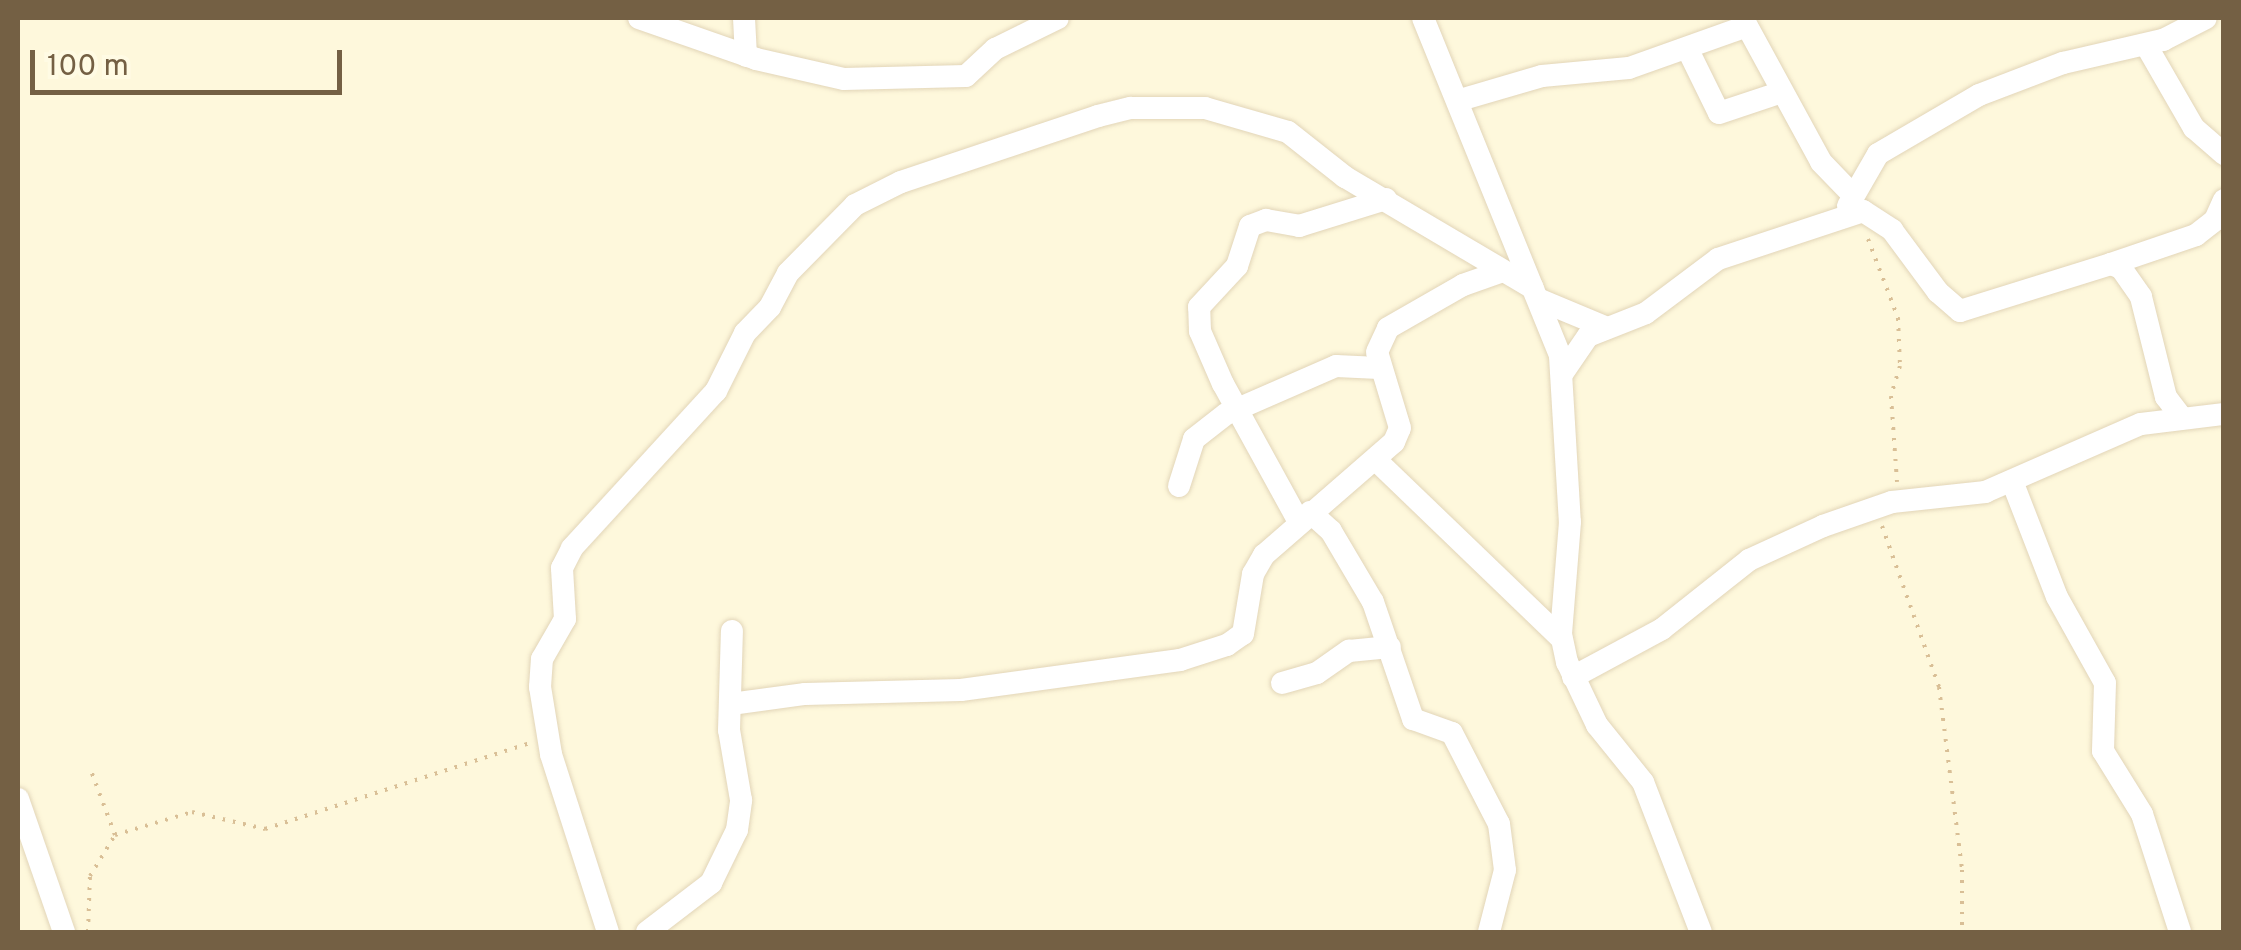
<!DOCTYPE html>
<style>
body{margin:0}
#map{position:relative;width:2241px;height:950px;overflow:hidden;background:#fef8dc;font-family:Overpass,sans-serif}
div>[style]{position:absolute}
.path>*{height:4px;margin-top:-2px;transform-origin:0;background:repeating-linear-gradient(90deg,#d9bf96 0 2.5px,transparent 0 10.5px)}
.roads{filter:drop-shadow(0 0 2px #e2d5b8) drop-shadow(0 0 2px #e2d5b8)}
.minor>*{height:22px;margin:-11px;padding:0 11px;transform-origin:11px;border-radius:11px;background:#fff}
span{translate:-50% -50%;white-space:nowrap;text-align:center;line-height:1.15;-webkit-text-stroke:9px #fffbe4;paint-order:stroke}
.frame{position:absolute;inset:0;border:20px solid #746044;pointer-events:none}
.scale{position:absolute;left:30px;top:50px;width:312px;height:45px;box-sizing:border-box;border:5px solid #746044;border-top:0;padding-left:12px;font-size:30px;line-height:35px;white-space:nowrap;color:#746044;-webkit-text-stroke:8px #fffbe4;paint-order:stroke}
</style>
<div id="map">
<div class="path">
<div style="left:1868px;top:239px;width:85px;rotate:69.2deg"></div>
<div style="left:1898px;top:318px;width:48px;rotate:87.6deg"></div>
<div style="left:1900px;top:366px;width:31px;rotate:107deg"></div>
<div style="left:1891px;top:396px;width:86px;rotate:86deg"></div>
<div style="left:1882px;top:526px;width:171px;rotate:70.5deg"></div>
<div style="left:1939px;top:687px;width:184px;rotate:82.8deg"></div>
<div style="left:1962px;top:870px;width:62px;rotate:90deg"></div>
<div style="left:2224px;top:761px;width:3px;rotate:90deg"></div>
<div style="left:115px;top:835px;width:80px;rotate:-16.6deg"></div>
<div style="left:192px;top:812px;width:75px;rotate:13.1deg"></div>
<div style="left:265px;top:829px;width:279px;rotate:-18deg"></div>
<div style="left:88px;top:932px;width:56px;rotate:-88deg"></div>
<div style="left:90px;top:876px;width:48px;rotate:-58.6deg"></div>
<div style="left:115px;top:835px;width:72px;rotate:-110.5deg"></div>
</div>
<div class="roads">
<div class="minor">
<div style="left:639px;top:18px;width:124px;rotate:19.3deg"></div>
<div style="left:756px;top:59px;width:90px;rotate:12.8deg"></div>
<div style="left:844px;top:79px;width:122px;rotate:-1.4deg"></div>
<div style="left:966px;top:76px;width:40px;rotate:-43deg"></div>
<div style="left:995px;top:49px;width:70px;rotate:-26.2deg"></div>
<div style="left:744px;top:18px;width:38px;rotate:87deg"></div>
<div style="left:1423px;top:18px;width:365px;rotate:67.9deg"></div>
<div style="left:1560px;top:356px;width:166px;rotate:86.6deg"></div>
<div style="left:1570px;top:522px;width:112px;rotate:94.6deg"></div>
<div style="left:1561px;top:634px;width:29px;rotate:78deg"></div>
<div style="left:1567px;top:662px;width:70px;rotate:64.5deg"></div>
<div style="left:1597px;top:725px;width:73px;rotate:51.1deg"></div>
<div style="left:1643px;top:782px;width:161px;rotate:68.9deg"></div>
<div style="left:2146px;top:45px;width:96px;rotate:60deg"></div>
<div style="left:2194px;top:128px;width:40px;rotate:41deg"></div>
<div style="left:1687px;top:48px;width:72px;rotate:63.8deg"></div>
<div style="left:1719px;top:113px;width:66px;rotate:-18.4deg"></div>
<div style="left:1460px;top:100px;width:85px;rotate:-16.3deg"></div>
<div style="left:1542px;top:76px;width:87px;rotate:-5.3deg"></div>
<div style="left:1629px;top:68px;width:125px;rotate:-19.6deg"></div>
<div style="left:1747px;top:26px;width:155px;rotate:61.4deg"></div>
<div style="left:1821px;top:162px;width:46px;rotate:45.9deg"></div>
<div style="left:1848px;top:206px;width:60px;rotate:-60deg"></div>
<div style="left:1878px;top:154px;width:117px;rotate:-30.3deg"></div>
<div style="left:1979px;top:95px;width:90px;rotate:-20.9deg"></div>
<div style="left:2063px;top:63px;width:103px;rotate:-13deg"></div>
<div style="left:2163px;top:40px;width:48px;rotate:-27.1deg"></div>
<div style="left:2111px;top:264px;width:90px;rotate:-18.8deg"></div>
<div style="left:2196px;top:235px;width:24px;rotate:-38deg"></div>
<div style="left:2215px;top:220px;width:22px;rotate:-66deg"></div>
<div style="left:1540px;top:300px;width:70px;rotate:22.6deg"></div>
<div style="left:1562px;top:374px;width:46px;rotate:-55.6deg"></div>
<div style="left:1588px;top:336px;width:62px;rotate:-21.6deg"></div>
<div style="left:1646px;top:313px;width:90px;rotate:-36.9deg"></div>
<div style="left:1718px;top:259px;width:153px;rotate:-18.3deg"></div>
<div style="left:1863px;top:211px;width:35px;rotate:33deg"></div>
<div style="left:1892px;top:230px;width:77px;rotate:53.4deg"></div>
<div style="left:1938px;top:292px;width:29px;rotate:41deg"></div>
<div style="left:1960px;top:311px;width:158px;rotate:-17.3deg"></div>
<div style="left:2111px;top:264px;width:11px;rotate:22deg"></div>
<div style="left:2121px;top:268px;width:35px;rotate:55deg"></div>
<div style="left:2141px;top:297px;width:103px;rotate:76deg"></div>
<div style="left:2166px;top:397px;width:25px;rotate:53deg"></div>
<div style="left:1378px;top:462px;width:254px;rotate:43.9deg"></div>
<div style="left:2012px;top:481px;width:124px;rotate:68.8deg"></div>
<div style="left:2057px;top:597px;width:98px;rotate:60.8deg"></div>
<div style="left:2105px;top:683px;width:68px;rotate:91.7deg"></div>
<div style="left:2103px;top:751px;width:74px;rotate:58.2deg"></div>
<div style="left:2142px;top:814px;width:124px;rotate:72.1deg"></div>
<div style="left:1179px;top:486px;width:49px;rotate:-72.3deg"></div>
<div style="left:1194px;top:439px;width:41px;rotate:-38deg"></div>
<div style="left:1226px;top:414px;width:120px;rotate:-23.6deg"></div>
<div style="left:1336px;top:366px;width:43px;rotate:2.7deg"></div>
<div style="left:1310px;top:512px;width:28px;rotate:42deg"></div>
<div style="left:1331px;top:531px;width:82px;rotate:59.4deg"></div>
<div style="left:1373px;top:602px;width:124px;rotate:71.1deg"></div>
<div style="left:1413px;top:719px;width:41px;rotate:19.7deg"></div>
<div style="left:1452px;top:733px;width:102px;rotate:62.7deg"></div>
<div style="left:1499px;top:824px;width:46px;rotate:82.6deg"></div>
<div style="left:1505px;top:870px;width:64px;rotate:104.5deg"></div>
<div style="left:1299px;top:522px;width:158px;rotate:-118.8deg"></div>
<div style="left:1223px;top:384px;width:58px;rotate:-113.5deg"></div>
<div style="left:1200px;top:331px;width:24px;rotate:-92deg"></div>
<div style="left:1199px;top:307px;width:56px;rotate:-47.2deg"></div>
<div style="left:1237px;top:266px;width:42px;rotate:-72deg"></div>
<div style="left:1250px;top:226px;width:17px;rotate:-21deg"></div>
<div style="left:1266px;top:220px;width:34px;rotate:10deg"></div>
<div style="left:1299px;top:226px;width:91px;rotate:-17.2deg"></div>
<div style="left:1573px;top:677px;width:101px;rotate:-28.3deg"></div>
<div style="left:1662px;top:629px;width:111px;rotate:-38.4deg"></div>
<div style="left:1749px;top:560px;width:81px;rotate:-24.7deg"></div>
<div style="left:1823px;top:526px;width:73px;rotate:-19.2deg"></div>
<div style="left:1892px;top:502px;width:94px;rotate:-6.1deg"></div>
<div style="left:1985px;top:492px;width:170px;rotate:-23.6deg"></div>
<div style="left:2141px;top:424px;width:84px;rotate:-6.9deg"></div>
<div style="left:1282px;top:683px;width:36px;rotate:-16deg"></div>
<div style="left:1317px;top:673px;width:39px;rotate:-35deg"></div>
<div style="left:1349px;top:651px;width:41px;rotate:-5.6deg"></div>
<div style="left:731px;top:704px;width:75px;rotate:-7.7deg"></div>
<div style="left:805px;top:694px;width:156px;rotate:-1.5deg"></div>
<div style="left:961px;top:690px;width:221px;rotate:-7.8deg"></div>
<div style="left:1180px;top:660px;width:49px;rotate:-17.7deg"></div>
<div style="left:1227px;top:645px;width:19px;rotate:-35deg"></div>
<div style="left:1243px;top:634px;width:61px;rotate:-80.5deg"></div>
<div style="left:1253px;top:574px;width:22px;rotate:-60deg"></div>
<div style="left:1264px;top:555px;width:172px;rotate:-41deg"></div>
<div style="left:1394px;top:442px;width:15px;rotate:-67deg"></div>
<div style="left:1400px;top:428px;width:79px;rotate:-106.8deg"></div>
<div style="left:1377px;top:352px;width:26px;rotate:-65deg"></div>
<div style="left:1388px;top:328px;width:86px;rotate:-29.8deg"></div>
<div style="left:1463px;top:285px;width:42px;rotate:-19.3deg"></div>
<div style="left:18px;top:799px;width:141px;rotate:70.9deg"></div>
<div style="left:608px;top:932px;width:187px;rotate:-107.8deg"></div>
<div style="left:551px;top:754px;width:68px;rotate:-99.3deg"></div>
<div style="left:540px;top:687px;width:28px;rotate:-86deg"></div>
<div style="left:542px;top:659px;width:46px;rotate:-60.1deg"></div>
<div style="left:565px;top:619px;width:51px;rotate:-93.4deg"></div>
<div style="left:562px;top:568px;width:22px;rotate:-63deg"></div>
<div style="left:572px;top:548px;width:213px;rotate:-47.5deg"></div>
<div style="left:716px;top:391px;width:65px;rotate:-63.4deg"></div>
<div style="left:745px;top:333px;width:36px;rotate:-46deg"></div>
<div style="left:770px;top:307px;width:38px;rotate:-62deg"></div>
<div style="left:788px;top:273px;width:95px;rotate:-45.4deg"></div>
<div style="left:855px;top:205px;width:51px;rotate:-26.6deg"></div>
<div style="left:901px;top:182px;width:208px;rotate:-18.5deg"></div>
<div style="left:1098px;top:116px;width:34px;rotate:-14deg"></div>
<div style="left:1131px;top:108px;width:74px"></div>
<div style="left:1205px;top:108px;width:86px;rotate:16.1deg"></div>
<div style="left:1288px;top:132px;width:73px;rotate:38.3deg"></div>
<div style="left:1345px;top:177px;width:218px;rotate:30.6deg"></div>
<div style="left:647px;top:932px;width:81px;rotate:-37.4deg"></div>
<div style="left:711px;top:883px;width:59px;rotate:-63.9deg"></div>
<div style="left:737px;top:830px;width:30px;rotate:-82deg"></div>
<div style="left:741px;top:800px;width:71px;rotate:-99.7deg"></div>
<div style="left:729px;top:730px;width:99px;rotate:-88.3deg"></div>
</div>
</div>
<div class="frame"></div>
<div class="scale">100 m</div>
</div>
